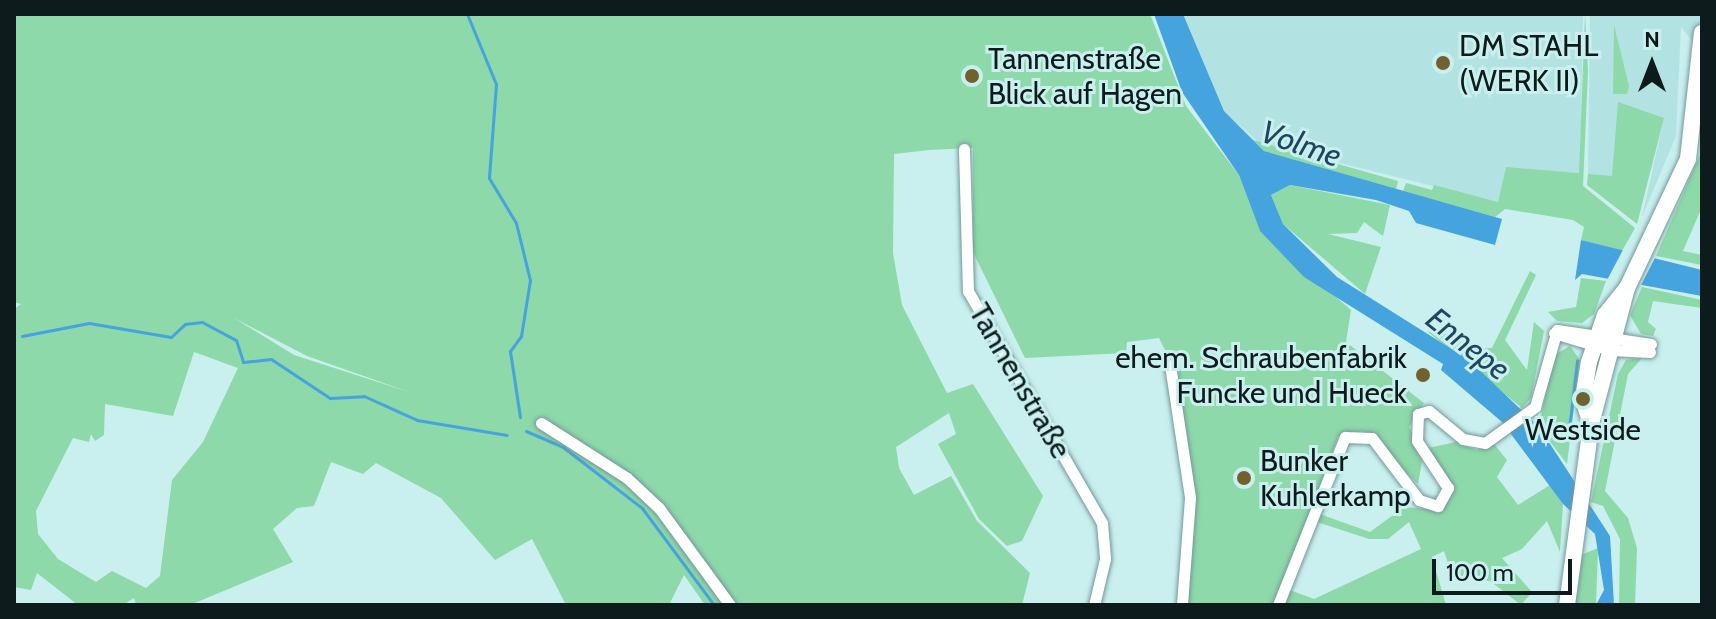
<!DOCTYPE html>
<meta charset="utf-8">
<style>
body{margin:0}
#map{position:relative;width:1716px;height:619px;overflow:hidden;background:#c9efef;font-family:Cabin,sans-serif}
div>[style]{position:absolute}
.built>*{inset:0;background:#b3e2e3}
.green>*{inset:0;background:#8dd9a9}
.water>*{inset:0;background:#45a3de}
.pier>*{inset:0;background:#c9efef}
.stream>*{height:3px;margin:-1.5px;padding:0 1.5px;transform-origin:1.5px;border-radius:1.5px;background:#45a3de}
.roads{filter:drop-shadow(0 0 2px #749899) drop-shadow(0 0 2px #749899)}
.minor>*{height:11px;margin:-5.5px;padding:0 5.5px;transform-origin:5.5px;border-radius:5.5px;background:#fff}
.primary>*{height:16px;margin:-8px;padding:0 8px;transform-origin:8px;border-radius:8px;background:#fff}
.dots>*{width:22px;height:22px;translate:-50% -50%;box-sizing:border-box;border:4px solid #c9efef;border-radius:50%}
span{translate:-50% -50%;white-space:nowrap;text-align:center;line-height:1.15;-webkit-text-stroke:6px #c9efef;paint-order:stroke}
.poi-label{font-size:30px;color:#0d1b1c}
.left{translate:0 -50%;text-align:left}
.right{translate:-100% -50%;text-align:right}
.street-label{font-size:30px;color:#0d1b1c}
.water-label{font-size:32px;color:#1f465f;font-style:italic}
.frame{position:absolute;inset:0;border:16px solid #0d1b1c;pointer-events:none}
.north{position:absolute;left:1612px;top:24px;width:80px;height:80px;-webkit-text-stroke:6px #c9efef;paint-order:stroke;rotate:0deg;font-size:22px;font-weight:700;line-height:32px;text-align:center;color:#0d1b1c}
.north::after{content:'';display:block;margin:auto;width:28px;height:36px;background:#0d1b1c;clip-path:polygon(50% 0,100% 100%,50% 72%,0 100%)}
.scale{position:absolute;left:1432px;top:559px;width:140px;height:36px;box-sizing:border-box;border:4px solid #0d1b1c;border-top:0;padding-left:10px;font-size:24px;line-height:28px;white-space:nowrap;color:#0d1b1c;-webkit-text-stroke:6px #c9efef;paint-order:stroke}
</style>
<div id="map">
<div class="built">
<div style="clip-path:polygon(1183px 14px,1583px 14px,1580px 173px,1506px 168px,1498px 202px,1259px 143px,1224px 111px)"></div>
<div style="clip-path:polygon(1590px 14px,1702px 14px,1702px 53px,1681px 27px,1676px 136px,1642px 217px,1664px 118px,1612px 177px,1588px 174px)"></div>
</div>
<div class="green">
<div style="clip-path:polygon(evenodd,14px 14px,1150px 14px,1186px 106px,1239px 175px,1260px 231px,1351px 310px,1346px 342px,1424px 403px,1409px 427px,1423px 457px,1418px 484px,1363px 431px,1338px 437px,1277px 605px,1185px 605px,1193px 508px,1173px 377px,1183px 368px,1181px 355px,1167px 354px,1159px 338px,1127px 342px,1126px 353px,1025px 358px,973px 252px,973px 148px,929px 150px,894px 154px,893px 253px,902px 305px,947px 393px,973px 384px,1043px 496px,1022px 541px,1007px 546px,979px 519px,938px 444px,956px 434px,949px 413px,896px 447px,899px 468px,914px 495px,951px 476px,977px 521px,1030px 573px,1022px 605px,705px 605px,684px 575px,669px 605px,566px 605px,532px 539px,495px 560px,441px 498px,376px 463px,363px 474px,331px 462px,314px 506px,297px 508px,273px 529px,293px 562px,190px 605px,136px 605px,134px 598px,123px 605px,78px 605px,37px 573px,31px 590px,14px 587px,14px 309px,21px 304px,14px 302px,14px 14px,234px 318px,307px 356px,409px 392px,294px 355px,234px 318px,14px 14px,194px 352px,238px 368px,203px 442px,172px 480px,160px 576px,146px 588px,112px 571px,96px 582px,58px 559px,38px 534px,36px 511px,73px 438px,89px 442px,91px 434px,95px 441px,104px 435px,105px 404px,173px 416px,194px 352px)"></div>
<div style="clip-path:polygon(1585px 14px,1588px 71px,1583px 186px,1635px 228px,1622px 251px,1581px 240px,1584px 227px,1573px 220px,1505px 209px,1495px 217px,1403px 191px,1406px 183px,1432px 190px,1434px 185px,1498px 202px,1506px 167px,1579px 173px)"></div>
<div style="clip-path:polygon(1614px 25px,1629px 86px,1627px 94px,1613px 94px)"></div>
<div style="clip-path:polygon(1618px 102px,1664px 118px,1637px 224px,1587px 185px,1588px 174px,1612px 176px)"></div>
<div style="clip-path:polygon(1253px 140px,1398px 181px,1396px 189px,1264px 151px)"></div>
<div style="clip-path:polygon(1702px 150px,1702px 207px,1683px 251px,1702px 255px,1702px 265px,1656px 256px)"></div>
<div style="clip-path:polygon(1290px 185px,1390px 205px,1383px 236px,1364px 222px,1357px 233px,1328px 234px,1381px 247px,1365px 294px,1283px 224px,1271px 195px)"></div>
<div style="clip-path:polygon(1530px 271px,1536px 275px,1505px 340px,1527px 370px,1534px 322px,1544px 331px,1531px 398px,1522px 408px,1428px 332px,1439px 329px,1474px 348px,1492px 348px)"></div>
<div style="clip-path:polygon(1581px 278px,1606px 281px,1594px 314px,1582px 323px,1557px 321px,1548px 312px,1576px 307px)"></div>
<div style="clip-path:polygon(1642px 287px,1702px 300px,1702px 308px,1653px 301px,1648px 322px,1656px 329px,1653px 336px,1641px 334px,1630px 315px)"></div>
<div style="clip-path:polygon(1570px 346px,1580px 360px,1567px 464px,1539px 427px,1553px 356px)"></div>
<div style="clip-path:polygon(1642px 358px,1628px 374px,1605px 491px,1628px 518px,1637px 548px,1635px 605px,1619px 605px,1620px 539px,1603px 506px,1591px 502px,1618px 374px,1626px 360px)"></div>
<div style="clip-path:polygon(1456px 442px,1477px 450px,1494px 444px,1507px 460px,1497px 477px,1518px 505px,1550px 485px,1563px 504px,1560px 552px,1547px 521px,1522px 549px,1502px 558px,1532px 592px,1521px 605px,1490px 581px,1453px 578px,1444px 551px,1432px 557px,1446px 605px,1282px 605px,1287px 589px,1314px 599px,1421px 549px,1409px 522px,1388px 539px,1369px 539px,1311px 520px,1314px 512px,1370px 532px,1404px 507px,1443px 510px,1454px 488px,1428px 448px)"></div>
<div style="clip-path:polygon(1598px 548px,1596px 605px,1574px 605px,1581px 555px)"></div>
</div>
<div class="water">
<div style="clip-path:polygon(1154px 14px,1183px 14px,1224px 111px,1264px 151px,1502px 219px,1495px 245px,1416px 223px,1409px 211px,1376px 200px,1290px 185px,1271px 195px,1283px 224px,1337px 277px,1469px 360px,1539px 427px,1610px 536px,1614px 605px,1596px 605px,1604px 590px,1595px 534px,1563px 504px,1502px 422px,1441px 370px,1443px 364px,1304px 277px,1260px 231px,1239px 175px,1182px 92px)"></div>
<div style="clip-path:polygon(1581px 240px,1702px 270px,1702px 296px,1582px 274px,1575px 280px)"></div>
</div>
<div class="pier">
<div style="clip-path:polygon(1624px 248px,1656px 256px,1640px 287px,1606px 282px)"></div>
</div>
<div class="stream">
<div style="left:467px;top:14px;width:76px;rotate:67.5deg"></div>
<div style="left:496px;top:84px;width:94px;rotate:94.3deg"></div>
<div style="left:489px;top:178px;width:52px;rotate:59deg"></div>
<div style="left:516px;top:223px;width:59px;rotate:76.2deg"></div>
<div style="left:530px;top:280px;width:57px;rotate:99.1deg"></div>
<div style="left:521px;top:336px;width:19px;rotate:126deg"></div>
<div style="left:510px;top:351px;width:67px;rotate:81.4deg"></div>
<div style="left:22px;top:336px;width:68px;rotate:-11deg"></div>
<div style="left:89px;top:323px;width:83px;rotate:9.7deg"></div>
<div style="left:171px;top:337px;width:19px;rotate:-43deg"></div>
<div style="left:185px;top:324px;width:17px;rotate:-7deg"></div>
<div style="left:202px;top:322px;width:38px;rotate:28deg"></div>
<div style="left:236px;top:340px;width:23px;rotate:72deg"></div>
<div style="left:243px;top:362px;width:28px;rotate:-6deg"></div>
<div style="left:271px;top:359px;width:71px;rotate:33.5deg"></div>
<div style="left:330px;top:398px;width:34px;rotate:-3deg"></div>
<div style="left:364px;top:396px;width:58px;rotate:24.4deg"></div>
<div style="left:417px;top:420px;width:91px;rotate:9.5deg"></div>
<div style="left:526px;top:431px;width:40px;rotate:23.4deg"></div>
<div style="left:563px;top:447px;width:100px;rotate:37.7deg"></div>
<div style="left:642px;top:508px;width:121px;rotate:53.4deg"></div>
<div style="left:1549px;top:433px;width:19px;rotate:-9deg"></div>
<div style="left:1568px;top:437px;width:77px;rotate:-83.2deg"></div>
</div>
<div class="roads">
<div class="minor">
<div style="left:964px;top:149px;width:142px;rotate:88.4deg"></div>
<div style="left:968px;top:291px;width:268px;rotate:60deg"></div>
<div style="left:1102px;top:523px;width:36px;rotate:85deg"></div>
<div style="left:1105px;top:559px;width:47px;rotate:103.4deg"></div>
<div style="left:1554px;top:333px;width:59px;rotate:16.6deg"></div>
<div style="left:1611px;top:350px;width:39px;rotate:3deg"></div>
<div style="left:1170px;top:365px;width:134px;rotate:81.4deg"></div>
<div style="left:1190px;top:498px;width:107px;rotate:94.3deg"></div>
<div style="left:541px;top:423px;width:102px;rotate:32.6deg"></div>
<div style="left:627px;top:478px;width:44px;rotate:43.2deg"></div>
<div style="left:659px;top:508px;width:120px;rotate:53.8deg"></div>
<div style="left:1278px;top:605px;width:181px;rotate:-68.3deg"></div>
<div style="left:1345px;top:437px;width:27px;rotate:2deg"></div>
<div style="left:1372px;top:438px;width:78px;rotate:52.8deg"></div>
<div style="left:1419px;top:500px;width:20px;rotate:18deg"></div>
<div style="left:1438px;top:506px;width:21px;rotate:-61deg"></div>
<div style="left:1448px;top:488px;width:56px;rotate:-123.4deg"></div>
<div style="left:1417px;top:441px;width:27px;rotate:-88deg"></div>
<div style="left:1418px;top:414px;width:11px;rotate:-15deg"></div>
<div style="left:1429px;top:411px;width:44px;rotate:39.5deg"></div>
<div style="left:1463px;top:439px;width:22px;rotate:10deg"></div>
<div style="left:1485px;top:443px;width:62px;rotate:-35.8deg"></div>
<div style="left:1535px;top:407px;width:80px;rotate:-74.1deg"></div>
<div style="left:1557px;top:330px;width:95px;rotate:8.5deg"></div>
</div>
<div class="primary">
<div style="left:1591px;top:424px;width:26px;rotate:-108deg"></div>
<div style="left:1583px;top:399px;width:37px;rotate:-81deg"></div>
<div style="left:1589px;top:362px;width:50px;rotate:-71.2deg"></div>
<div style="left:1605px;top:315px;width:33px;rotate:-51deg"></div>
<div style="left:1567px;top:605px;width:183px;rotate:-82.4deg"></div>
<div style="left:1591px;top:424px;width:141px;rotate:-75.2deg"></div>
<div style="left:1627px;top:288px;width:143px;rotate:-64.7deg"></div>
<div style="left:1688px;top:159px;width:127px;rotate:-83.7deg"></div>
</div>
</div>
<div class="dots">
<div style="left:1443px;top:63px;background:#70612f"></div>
<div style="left:972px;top:76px;background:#70612f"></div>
<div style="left:1423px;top:375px;background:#70612f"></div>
<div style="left:1583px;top:399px;background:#70612f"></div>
<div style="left:1244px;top:478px;background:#70612f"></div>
</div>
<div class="poi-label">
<span class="left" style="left:1459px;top:63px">DM STAHL<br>(WERK II)</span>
<span class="left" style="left:988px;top:76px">Tannenstraße<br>Blick auf Hagen</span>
<span class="right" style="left:1407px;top:375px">ehem. Schraubenfabrik<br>Funcke und Hueck</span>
<span style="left:1583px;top:430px">Westside</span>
<span class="left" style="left:1260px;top:478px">Bunker<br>Kuhlerkamp</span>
</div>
<div class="street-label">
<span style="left:1020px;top:381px;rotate:60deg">Tannenstraße</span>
</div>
<div class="water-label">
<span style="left:1301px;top:144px;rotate:19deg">Volme</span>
<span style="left:1468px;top:344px;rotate:38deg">Ennepe</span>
</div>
<div class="frame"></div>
<div class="north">N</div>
<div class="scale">100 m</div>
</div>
